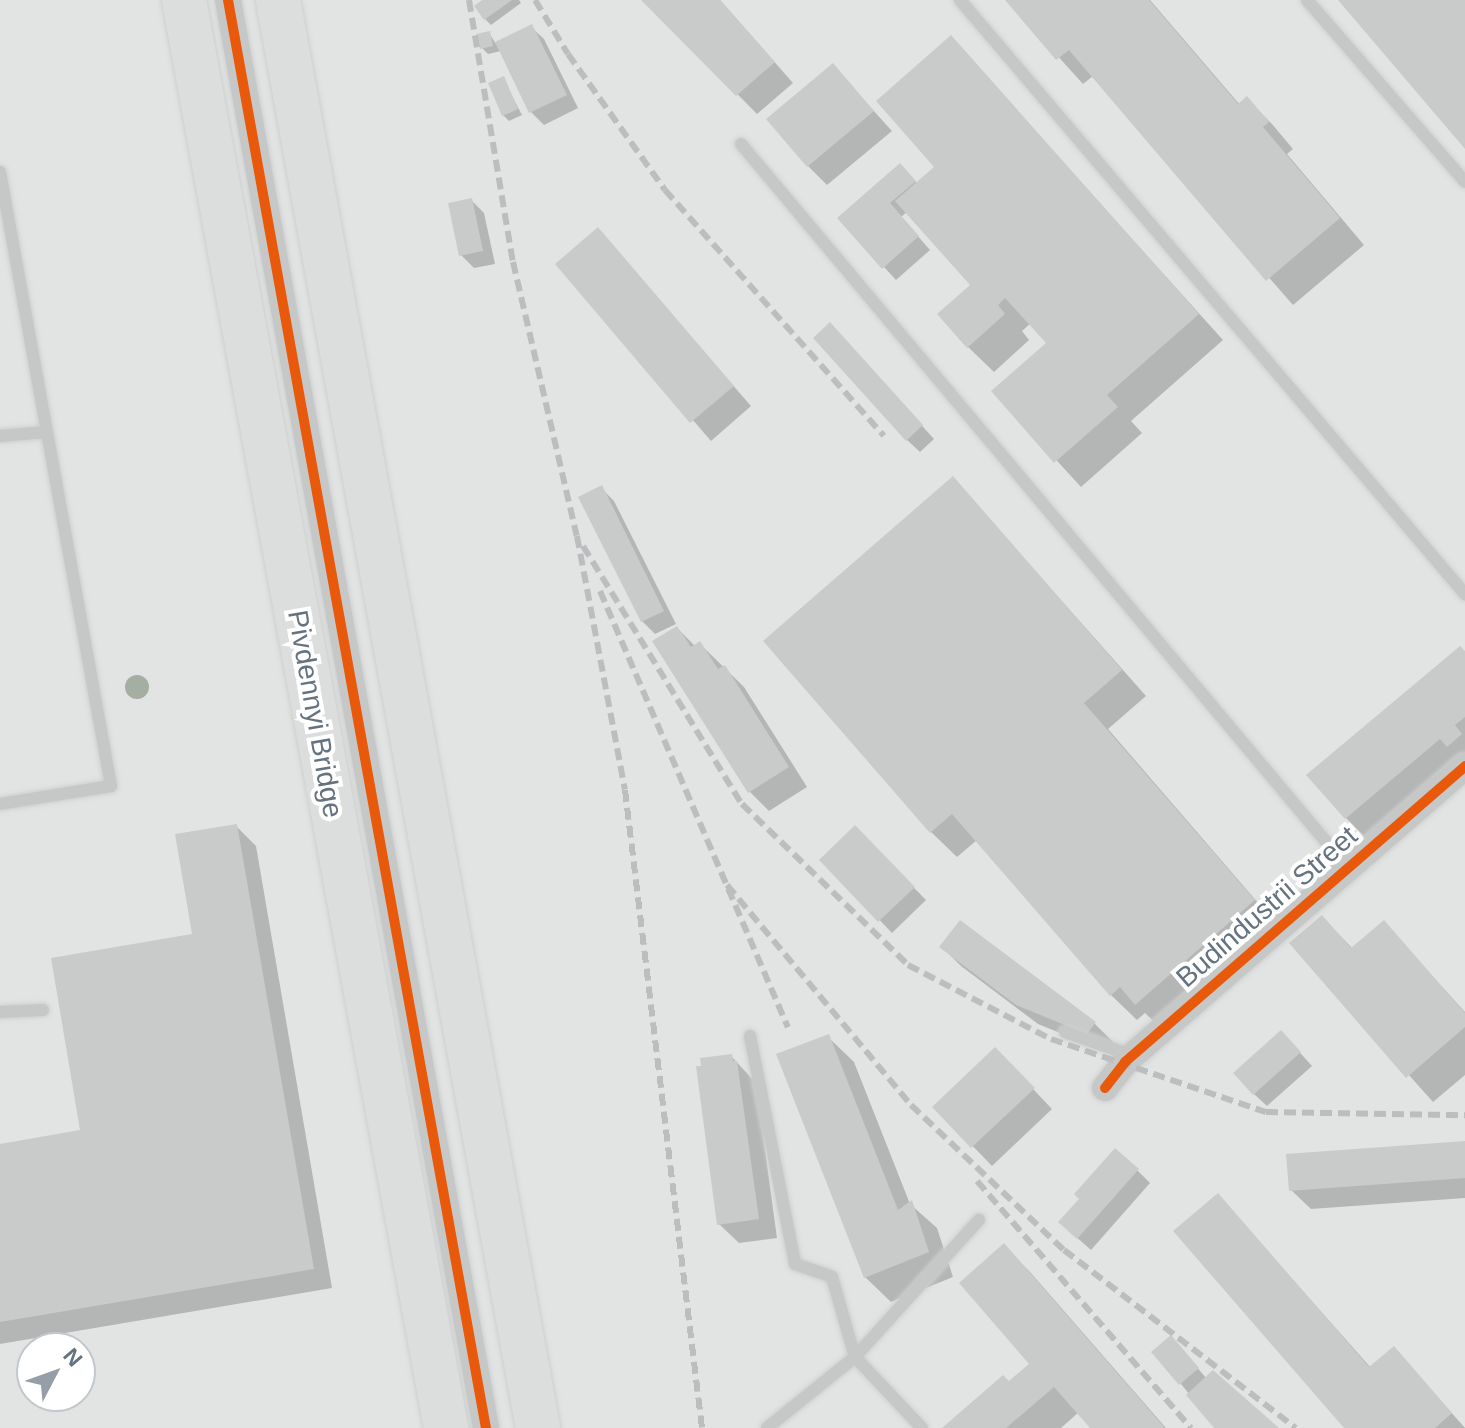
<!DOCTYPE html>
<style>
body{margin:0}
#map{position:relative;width:1465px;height:1428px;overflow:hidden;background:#f2f2f0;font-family:Arial,sans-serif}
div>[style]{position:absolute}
.built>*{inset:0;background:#e2e4e3}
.shadow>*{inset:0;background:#0003}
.building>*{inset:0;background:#c9cbcb}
.roads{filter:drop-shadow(0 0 2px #cecfcf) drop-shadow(0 0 2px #cecfcf)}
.lane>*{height:12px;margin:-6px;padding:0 6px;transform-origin:6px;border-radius:6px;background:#c6c8c8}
.street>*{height:26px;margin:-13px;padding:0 13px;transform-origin:13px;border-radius:13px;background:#c6c8c8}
.highway>*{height:44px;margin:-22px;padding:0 22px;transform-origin:22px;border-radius:22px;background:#dcdddd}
.rail>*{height:6px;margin-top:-3px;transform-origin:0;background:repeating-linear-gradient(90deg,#bcbdbe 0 12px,transparent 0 18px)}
.cycleway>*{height:10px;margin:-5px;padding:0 5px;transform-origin:5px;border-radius:5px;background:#e8590c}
.trees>*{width:24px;height:24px;margin:-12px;border-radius:50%;background:#a5aea2}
span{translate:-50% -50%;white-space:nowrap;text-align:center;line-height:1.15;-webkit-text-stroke:8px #fff;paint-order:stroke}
.street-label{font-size:28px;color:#64737f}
.north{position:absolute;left:16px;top:1332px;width:80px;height:80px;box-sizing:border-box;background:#fff;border:2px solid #c1c7cc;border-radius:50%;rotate:49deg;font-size:22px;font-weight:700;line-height:32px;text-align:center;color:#64737f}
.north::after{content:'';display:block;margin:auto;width:28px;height:36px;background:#969fa7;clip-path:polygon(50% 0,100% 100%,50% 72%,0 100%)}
</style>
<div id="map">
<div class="built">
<div style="clip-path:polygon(evenodd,0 0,1465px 0,1465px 1428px,0 1428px,0 0,32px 1348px,80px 1348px,80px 1396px,32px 1396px,32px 1348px)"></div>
</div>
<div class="shadow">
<div style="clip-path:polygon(486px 0,519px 0,521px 3px,491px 25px,485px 19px)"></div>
<div style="clip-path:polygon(644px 0,720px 0,793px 83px,757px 114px)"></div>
<div style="clip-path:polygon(1007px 0,1150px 0,1240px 105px,1247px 99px,1272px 124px,1293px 149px,1287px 154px,1364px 245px,1293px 305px,1093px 76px,1083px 84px)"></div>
<div style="clip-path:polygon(531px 27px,544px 39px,578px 108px,544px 125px,531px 112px,501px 51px,488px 54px,482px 48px,489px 33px,496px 44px)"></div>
<div style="clip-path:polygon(951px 38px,1223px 340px,1131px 421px,1142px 433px,1081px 487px,994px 392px,1048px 344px,1031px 323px,1022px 331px,1029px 340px,994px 372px,968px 347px,972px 286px,907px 212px,901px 217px,930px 250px,896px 280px,840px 219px,900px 166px,918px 184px,937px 167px)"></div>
<div style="clip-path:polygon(833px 66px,892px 131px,827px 185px,808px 166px)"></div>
<div style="clip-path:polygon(503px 79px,522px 115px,509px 121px,503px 115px)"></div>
<div style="clip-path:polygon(471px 200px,484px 213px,495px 264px,474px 268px,461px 255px)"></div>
<div style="clip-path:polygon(598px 230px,751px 406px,711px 441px,558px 264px)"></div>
<div style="clip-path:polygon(843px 338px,934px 439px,920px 452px,907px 440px)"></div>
<div style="clip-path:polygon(953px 478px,1146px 696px,1108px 729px,1279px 927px,1162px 1029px,1145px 1013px,1137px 1020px,1111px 995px,977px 840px,957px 857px,931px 832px)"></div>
<div style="clip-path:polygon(601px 488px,614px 501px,676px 624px,655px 634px,642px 621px)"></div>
<div style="clip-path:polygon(677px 628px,695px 646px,700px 644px,744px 687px,807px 787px,769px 811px,750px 792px,655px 642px)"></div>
<div style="clip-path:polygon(1465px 653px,1465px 762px,1365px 837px,1346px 818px)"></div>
<div style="clip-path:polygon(236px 826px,256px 846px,332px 1288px,0 1344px,0 1146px,83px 1132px,194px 935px)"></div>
<div style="clip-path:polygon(855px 828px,926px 900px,892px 933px,822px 860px)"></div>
<div style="clip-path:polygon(1322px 917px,1353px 949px,1384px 923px,1465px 1012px,1465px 1075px,1433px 1102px,1292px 944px)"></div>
<div style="clip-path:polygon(942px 947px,1095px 1024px,1114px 1043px,1107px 1052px,1038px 1024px,961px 966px)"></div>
<div style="clip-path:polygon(828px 1037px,854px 1062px,910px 1204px,937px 1228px,953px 1277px,891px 1302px,865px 1277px)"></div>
<div style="clip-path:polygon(1294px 1046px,1312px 1066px,1267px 1106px,1254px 1094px)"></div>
<div style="clip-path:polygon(731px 1056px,756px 1083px,777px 1238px,739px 1243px,719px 1224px,704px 1068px)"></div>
<div style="clip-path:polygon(1014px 1069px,1052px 1109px,992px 1166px,935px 1107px)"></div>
<div style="clip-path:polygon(1465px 1143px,1465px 1198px,1311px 1209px,1291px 1190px)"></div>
<div style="clip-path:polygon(1137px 1170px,1150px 1183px,1091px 1250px,1074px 1235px)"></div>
<div style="clip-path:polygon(1218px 1195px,1371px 1368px,1394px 1348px,1465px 1428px,1347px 1428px)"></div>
<div style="clip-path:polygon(1004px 1246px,1030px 1272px,1166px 1428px,1092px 1428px,1079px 1412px,1061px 1428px,947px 1428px,1032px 1364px)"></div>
<div style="clip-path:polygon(1183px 1351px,1207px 1379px,1276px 1428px,1217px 1428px,1181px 1384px)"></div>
</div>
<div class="building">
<div style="clip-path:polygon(482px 0,512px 0,484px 20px,474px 6px)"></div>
<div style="clip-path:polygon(641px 0,720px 0,775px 62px,736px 96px)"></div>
<div style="clip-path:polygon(1005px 0,1149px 0,1238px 104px,1247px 96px,1269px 122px,1263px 127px,1340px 218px,1266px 281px,1069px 50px,1056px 60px)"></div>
<div style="clip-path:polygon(1338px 0,1465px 0,1465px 149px)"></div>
<div style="clip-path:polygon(532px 24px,567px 95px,529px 113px,495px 42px)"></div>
<div style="clip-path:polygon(490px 31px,493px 46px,480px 49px,476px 34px)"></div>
<div style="clip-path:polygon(951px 35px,1199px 314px,1107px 395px,1118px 407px,1054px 463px,991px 391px,1046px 343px,1005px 298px,998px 305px,1005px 314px,967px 348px,937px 314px,970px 285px,895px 201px,934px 167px,876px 101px)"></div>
<div style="clip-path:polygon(833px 63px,874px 111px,807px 167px,766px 119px)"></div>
<div style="clip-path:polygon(504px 76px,518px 109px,502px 116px,488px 83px)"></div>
<div style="clip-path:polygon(900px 163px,916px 181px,890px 203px,919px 236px,882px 269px,837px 218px)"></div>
<div style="clip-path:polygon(472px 198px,483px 251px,459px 256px,448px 203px)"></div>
<div style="clip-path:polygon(598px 227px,734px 386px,690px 423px,555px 264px)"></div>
<div style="clip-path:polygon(830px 322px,923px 425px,906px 441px,813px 338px)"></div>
<div style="clip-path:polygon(953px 476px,1122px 670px,1084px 703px,1255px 900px,1135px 1005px,1120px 987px,1110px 996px,952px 814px,930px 833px,763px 641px)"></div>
<div style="clip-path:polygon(602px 485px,664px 611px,641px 622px,578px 497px)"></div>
<div style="clip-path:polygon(677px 626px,691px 647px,700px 641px,718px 669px,725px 665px,789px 767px,748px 793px,652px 641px)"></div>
<div style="clip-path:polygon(1460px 646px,1465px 651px,1465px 717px,1455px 725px,1462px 734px,1447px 747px,1440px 739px,1345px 819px,1306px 775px)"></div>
<div style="clip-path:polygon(237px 824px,314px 1269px,0 1322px,0 1144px,80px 1130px,51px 958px,192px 934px,175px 834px)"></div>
<div style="clip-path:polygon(855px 825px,915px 887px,878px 922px,819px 860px)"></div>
<div style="clip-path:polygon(1322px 915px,1351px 948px,1384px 920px,1465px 1013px,1465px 1027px,1406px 1078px,1289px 943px)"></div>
<div style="clip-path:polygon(960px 920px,1096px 1022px,1087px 1034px,1016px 1005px,939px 947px)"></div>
<div style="clip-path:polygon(1281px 1030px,1301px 1052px,1253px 1095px,1233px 1073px)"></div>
<div style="clip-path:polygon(829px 1034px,898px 1210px,912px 1200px,929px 1252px,864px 1278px,776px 1054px)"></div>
<div style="clip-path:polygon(995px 1047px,1035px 1088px,971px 1148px,932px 1107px)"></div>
<div style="clip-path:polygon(732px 1054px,733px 1061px,737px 1061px,759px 1219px,717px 1225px,696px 1066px,701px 1066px,700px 1058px)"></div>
<div style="clip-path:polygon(1465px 1141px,1465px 1178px,1289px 1191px,1286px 1154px)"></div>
<div style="clip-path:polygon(1115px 1148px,1139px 1169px,1077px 1239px,1058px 1222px,1079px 1199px,1074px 1194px)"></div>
<div style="clip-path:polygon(1218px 1193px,1369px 1367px,1394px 1346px,1452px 1413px,1435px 1428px,1344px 1428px,1173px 1231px)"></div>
<div style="clip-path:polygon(1004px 1243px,1165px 1428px,1090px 1428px,1054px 1387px,1006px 1428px,942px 1428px,1003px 1375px,1009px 1381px,1029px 1364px,959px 1283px)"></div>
<div style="clip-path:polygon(1171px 1335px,1199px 1368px,1179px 1385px,1151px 1352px)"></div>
<div style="clip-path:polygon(1213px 1370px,1279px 1428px,1214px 1428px,1186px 1395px)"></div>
</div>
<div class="roads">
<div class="lane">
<div style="left:960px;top:0;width:780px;rotate:49.63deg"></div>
<div style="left:1307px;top:0;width:241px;rotate:49deg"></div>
<div style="left:741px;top:144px;width:945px;rotate:50.02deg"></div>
<div style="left:0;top:172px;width:624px;rotate:79.75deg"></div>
<div style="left:111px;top:786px;width:112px;rotate:170.8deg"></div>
<div style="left:0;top:436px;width:47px;rotate:-4.9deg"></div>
<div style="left:0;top:1012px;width:43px;rotate:-2.7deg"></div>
<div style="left:1065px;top:1032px;width:72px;rotate:19.4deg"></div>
<div style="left:750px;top:1036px;width:232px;rotate:78.8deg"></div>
<div style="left:795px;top:1264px;width:39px;rotate:19deg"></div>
<div style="left:832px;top:1277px;width:83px;rotate:74deg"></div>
<div style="left:855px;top:1357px;width:98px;rotate:46.7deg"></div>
<div style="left:767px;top:1428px;width:113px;rotate:-38.9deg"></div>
<div style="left:855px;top:1357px;width:185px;rotate:-47.9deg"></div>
</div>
<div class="street">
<div style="left:228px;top:0;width:1451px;rotate:79.76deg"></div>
<div style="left:1105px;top:1088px;width:33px;rotate:-52deg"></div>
<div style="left:1125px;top:1062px;width:451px;rotate:-41deg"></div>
</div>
<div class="highway">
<div style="left:184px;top:0;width:1452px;rotate:79.6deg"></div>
<div style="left:278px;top:0;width:1451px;rotate:79.68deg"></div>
</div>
</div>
<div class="rail">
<div style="left:469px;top:0;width:266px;rotate:80.5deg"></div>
<div style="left:513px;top:262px;width:281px;rotate:76.9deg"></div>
<div style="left:577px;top:536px;width:258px;rotate:79.3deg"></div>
<div style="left:625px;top:790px;width:643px;rotate:83.12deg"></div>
<div style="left:535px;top:0;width:63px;rotate:58.6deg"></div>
<div style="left:568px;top:54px;width:167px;rotate:54.5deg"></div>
<div style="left:665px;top:190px;width:329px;rotate:48.3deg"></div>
<div style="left:583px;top:546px;width:303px;rotate:58.4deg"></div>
<div style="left:742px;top:804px;width:231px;rotate:44.1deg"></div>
<div style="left:908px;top:965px;width:161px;rotate:27.4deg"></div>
<div style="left:1051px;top:1039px;width:227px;rotate:18.8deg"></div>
<div style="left:1266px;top:1112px;width:199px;rotate:0.9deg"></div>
<div style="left:600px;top:591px;width:475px;rotate:66.7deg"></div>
<div style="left:727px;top:885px;width:287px;rotate:50.1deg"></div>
<div style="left:911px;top:1105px;width:211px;rotate:43.5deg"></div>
<div style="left:1064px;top:1250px;width:292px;rotate:37.5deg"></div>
<div style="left:977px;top:1181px;width:327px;rotate:49.1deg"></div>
</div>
<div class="cycleway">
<div style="left:228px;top:0;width:1451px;rotate:79.76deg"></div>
<div style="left:1105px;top:1088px;width:33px;rotate:-52deg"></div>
<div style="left:1125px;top:1062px;width:451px;rotate:-41deg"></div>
</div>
<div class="trees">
<div style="left:137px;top:687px"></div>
</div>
<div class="street-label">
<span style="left:315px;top:714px;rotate:80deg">Pivdennyi Bridge</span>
<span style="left:1267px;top:907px;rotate:-41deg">Budindustrii Street</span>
</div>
<div class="north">N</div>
</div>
